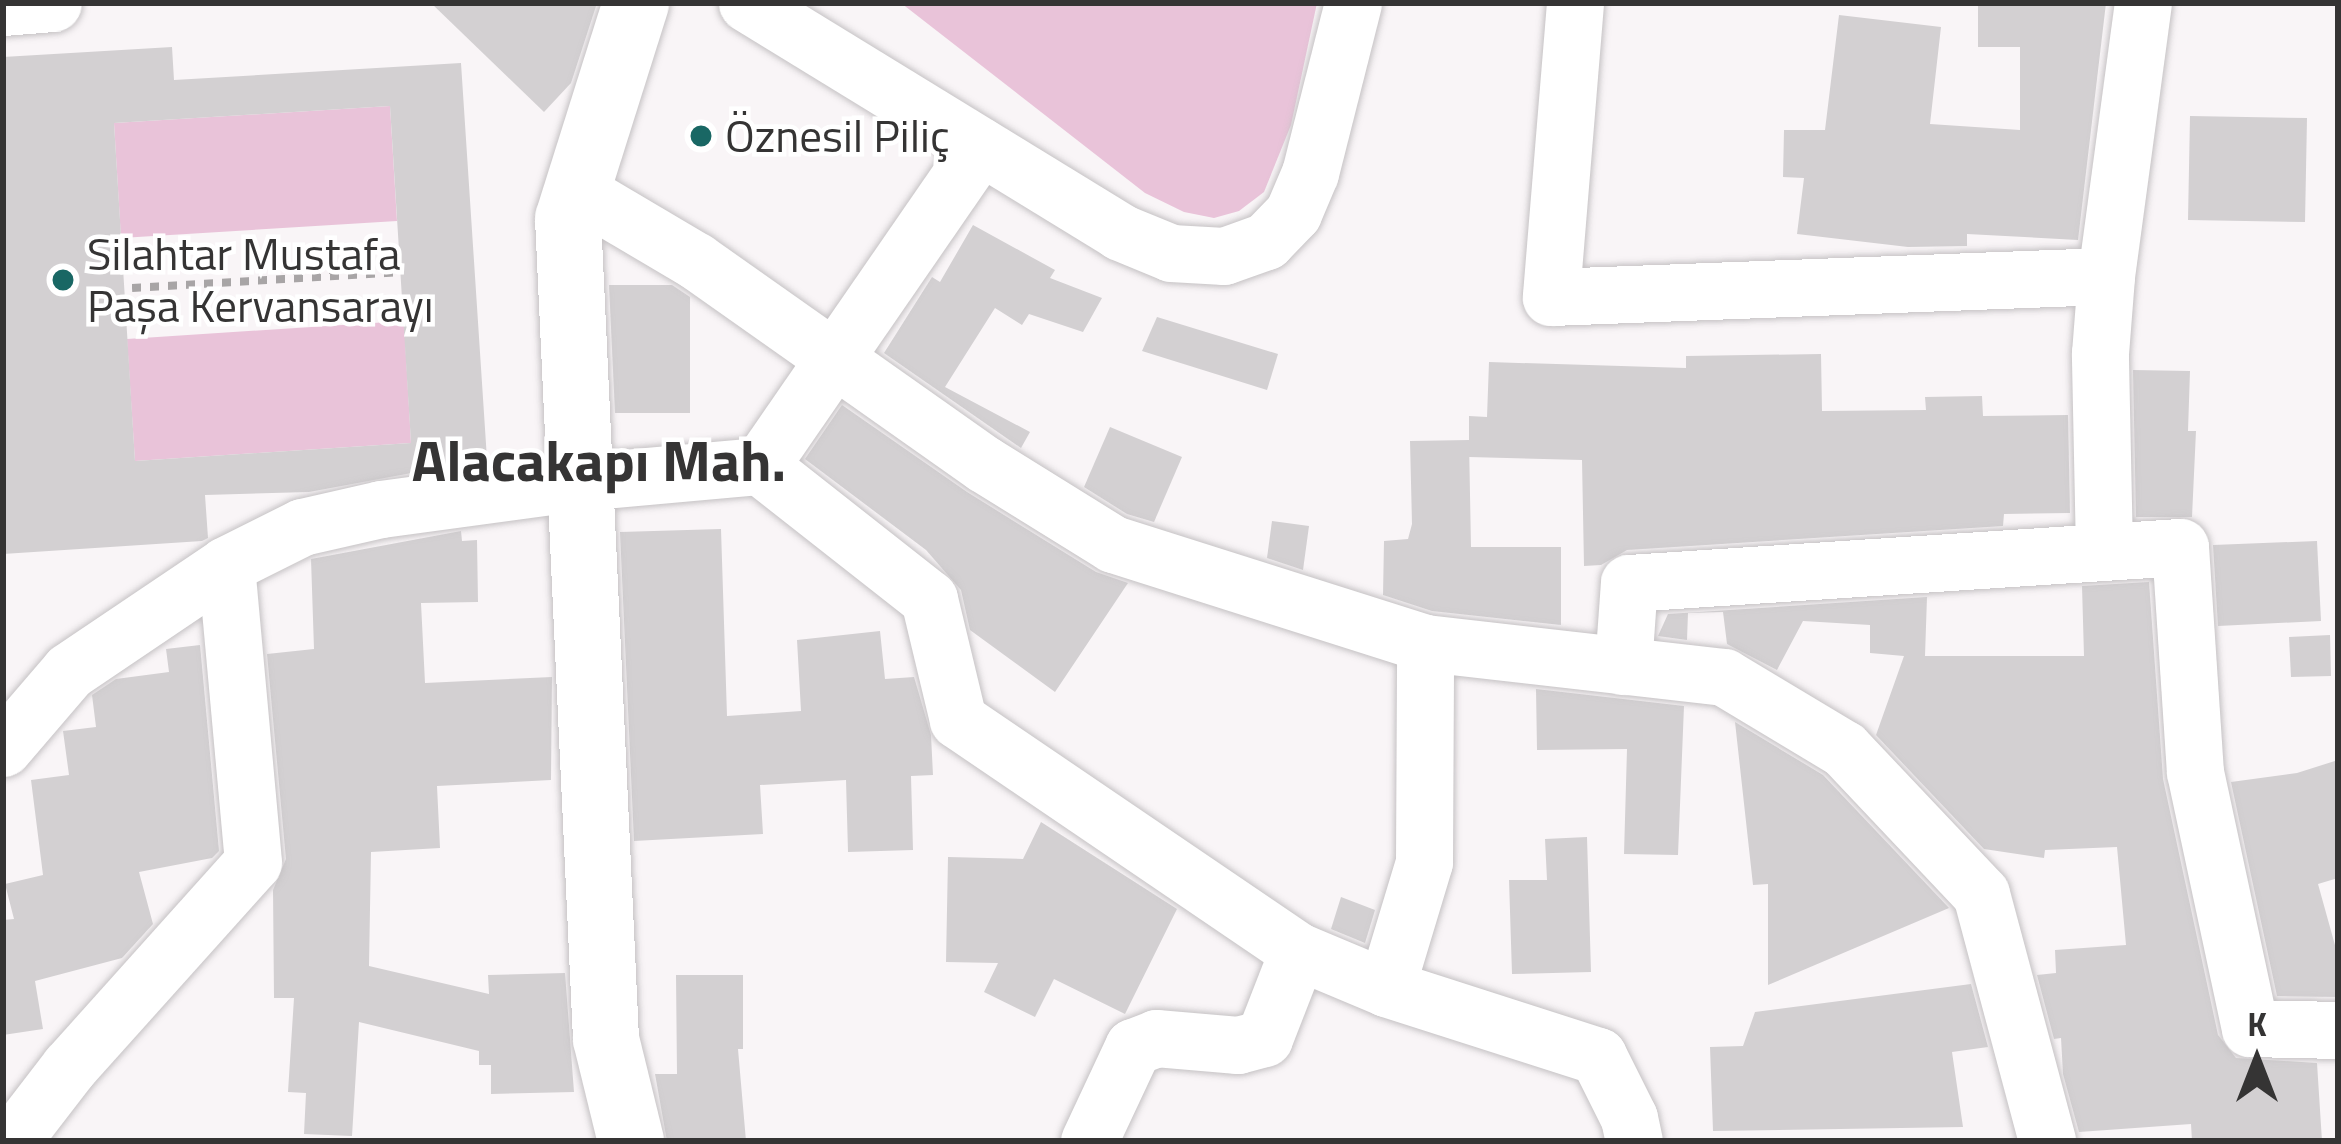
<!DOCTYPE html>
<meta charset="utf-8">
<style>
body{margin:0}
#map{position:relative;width:2341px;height:1144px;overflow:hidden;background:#f9f5f7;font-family:"Titillium Web",sans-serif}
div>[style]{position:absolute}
.green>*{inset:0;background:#e9c3d9}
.building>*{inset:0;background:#d3d0d2}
.path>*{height:8px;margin-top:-4px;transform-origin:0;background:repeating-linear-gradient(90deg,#a8a5a6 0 9px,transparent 0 18px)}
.roads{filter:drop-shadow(0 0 3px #c5c2c4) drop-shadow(0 0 3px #c5c2c4)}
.minor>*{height:57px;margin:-28.5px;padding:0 28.5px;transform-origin:28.5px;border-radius:28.5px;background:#fff}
.tertiary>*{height:66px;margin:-33px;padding:0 33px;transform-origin:33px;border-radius:33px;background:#fff}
.dots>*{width:33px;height:33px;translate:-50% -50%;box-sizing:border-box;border:6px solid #fff;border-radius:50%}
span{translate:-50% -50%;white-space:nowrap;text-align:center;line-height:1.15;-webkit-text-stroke:9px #fff;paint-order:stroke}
.poi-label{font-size:45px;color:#353434}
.left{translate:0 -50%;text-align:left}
.district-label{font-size:57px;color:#353434;font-weight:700}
.frame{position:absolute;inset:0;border:6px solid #353434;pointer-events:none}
.north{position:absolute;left:2197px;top:1000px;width:120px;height:120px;-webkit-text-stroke:9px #fff;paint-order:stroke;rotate:0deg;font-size:33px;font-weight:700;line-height:48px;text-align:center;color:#353434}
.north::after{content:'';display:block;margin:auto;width:42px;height:54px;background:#353434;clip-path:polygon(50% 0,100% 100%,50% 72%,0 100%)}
</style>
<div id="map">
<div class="green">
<div style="clip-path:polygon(901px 3px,1317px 3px,1291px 125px,1264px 192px,1239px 211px,1214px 218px,1184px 212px,1145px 193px)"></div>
<div style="clip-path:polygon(390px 106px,397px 221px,121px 238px,114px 123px)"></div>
<div style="clip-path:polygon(404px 321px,411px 443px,135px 461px,127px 339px)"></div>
</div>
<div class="building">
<div style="clip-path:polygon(431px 3px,597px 3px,571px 83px,544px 112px)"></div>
<div style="clip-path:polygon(1978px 3px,2106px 3px,2078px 240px,1967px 234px,1967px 246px,1908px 247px,1797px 234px,1804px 178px,1783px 177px,1784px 130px,1825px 130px,1839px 15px,1941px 27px,1930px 124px,2020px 130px,2020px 47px,1978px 47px)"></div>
<div style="clip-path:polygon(evenodd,172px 47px,174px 80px,461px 63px,487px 459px,309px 492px,205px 495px,208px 538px,202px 541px,3px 554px,3px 57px,172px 47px,390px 106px,411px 443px,135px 461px,114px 123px,390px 106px)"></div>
<div style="clip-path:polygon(2190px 116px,2307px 118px,2305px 222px,2188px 220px)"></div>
<div style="clip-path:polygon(973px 225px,1055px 270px,1050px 278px,1102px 298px,1083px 332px,1029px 314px,1022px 325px,995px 308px,945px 387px,1030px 432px,1021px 448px,884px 353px,932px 277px,940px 282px)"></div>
<div style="clip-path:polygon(609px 285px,672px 285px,690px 297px,690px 413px,615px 413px)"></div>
<div style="clip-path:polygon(1157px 317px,1278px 354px,1267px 390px,1142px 351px)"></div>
<div style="clip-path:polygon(1821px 354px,1822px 411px,1926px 410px,1925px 397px,1982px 396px,1983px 416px,2068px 415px,2070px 513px,2004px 514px,2003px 526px,1627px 550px,1601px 565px,1584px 566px,1582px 460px,1469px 457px,1469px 416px,1487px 417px,1489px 362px,1686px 368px,1686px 356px)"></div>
<div style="clip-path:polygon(2133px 370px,2190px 371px,2188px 431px,2196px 431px,2192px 517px,2136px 517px)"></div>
<div style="clip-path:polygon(842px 405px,967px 492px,1096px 572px,1128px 583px,1055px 692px,970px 630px,961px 590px,926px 550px,805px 459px)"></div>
<div style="clip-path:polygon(1110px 427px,1182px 457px,1154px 522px,1127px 514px,1084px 487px)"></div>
<div style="clip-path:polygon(1469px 440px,1471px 547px,1561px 547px,1561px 625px,1432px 611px,1383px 595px,1384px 541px,1408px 539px,1412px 524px,1410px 441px)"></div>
<div style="clip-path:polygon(1272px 521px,1309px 526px,1303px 570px,1267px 558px)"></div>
<div style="clip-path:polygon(721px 529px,727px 716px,801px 711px,797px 640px,880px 631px,885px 679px,914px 677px,931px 735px,933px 775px,911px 776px,913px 850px,848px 852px,846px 780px,760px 785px,763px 834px,634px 841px,620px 532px)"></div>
<div style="clip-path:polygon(461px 531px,462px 541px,477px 540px,478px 602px,421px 603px,425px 683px,552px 677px,551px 780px,437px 786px,440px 848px,371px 852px,369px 966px,489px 994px,488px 975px,565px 973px,574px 1092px,491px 1094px,491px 1065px,479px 1065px,479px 1051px,359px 1022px,352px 1136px,304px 1134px,306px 1093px,288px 1092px,294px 998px,274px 998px,273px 890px,286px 859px,267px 654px,314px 649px,311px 559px)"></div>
<div style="clip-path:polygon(2317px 541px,2321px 621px,2218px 626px,2213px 545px)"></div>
<div style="clip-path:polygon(2149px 582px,2163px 779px,2218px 1035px,2236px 1058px,2317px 1063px,2322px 1141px,2192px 1141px,2191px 1124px,2079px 1132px,2063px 1074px,2061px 1038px,2054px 1039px,2037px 975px,2056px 973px,2055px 950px,2126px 945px,2117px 847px,2045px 850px,2044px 858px,1984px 849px,1876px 735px,1904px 656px,1870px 653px,1870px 625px,1803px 621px,1777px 670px,1727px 644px,1723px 612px,1688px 613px,1687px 640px,1658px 636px,1668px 614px,1927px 597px,1925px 656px,2084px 656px,2082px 586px)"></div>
<div style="clip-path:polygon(2330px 635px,2331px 676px,2291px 677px,2289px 637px)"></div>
<div style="clip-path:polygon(200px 645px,219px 851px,212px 858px,139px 872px,153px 924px,122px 958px,35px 981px,43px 1029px,3px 1035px,3px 920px,14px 919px,5px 884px,43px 875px,31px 780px,69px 775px,63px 731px,96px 727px,92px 695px,116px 679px,169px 672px,166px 649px)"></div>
<div style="clip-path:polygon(1536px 689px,1684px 706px,1678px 855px,1624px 854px,1627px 749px,1537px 750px)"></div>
<div style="clip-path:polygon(1735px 722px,1823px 775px,1949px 908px,1768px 985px,1768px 884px,1753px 885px)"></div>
<div style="clip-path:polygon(2338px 760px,2338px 878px,2318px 884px,2338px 956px,2338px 997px,2277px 996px,2231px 782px,2297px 773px)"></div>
<div style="clip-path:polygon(1041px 822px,1177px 909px,1125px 1014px,1054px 979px,1035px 1017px,984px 992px,998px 963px,946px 962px,948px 857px,1023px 859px)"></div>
<div style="clip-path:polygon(1587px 837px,1591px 972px,1512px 974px,1509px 880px,1547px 880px,1545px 839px)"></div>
<div style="clip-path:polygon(1341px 897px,1375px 910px,1365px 943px,1331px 929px)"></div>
<div style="clip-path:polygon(676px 975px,743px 975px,743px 1049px,738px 1049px,746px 1141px,667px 1141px,655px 1074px,677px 1074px)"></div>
<div style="clip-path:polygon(1971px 984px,1988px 1047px,1952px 1052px,1963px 1127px,1713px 1131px,1710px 1047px,1743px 1046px,1755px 1012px)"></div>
</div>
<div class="path">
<div style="left:132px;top:288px;width:267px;rotate:-3.4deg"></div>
</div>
<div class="roads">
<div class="minor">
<div style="left:747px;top:3px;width:438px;rotate:31.5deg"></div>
<div style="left:1120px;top:232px;width:55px;rotate:22.4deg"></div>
<div style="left:1171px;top:253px;width:53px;rotate:3.2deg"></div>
<div style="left:1224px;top:256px;width:45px;rotate:-19.7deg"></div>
<div style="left:1266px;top:241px;width:39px;rotate:-46deg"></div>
<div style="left:1293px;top:213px;width:43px;rotate:-67deg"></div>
<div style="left:1310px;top:173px;width:175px;rotate:-75.8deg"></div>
<div style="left:1575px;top:3px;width:295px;rotate:94.7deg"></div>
<div style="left:1551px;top:297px;width:555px;rotate:-2.17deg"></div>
<div style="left:2106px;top:276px;width:275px;rotate:-82.3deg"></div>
<div style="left:3px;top:7px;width:50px;rotate:-4.6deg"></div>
<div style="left:576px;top:190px;width:139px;rotate:30.6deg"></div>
<div style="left:696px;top:261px;width:352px;rotate:35.2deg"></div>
<div style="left:984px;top:464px;width:152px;rotate:31.8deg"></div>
<div style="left:1113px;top:544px;width:327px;rotate:17.6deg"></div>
<div style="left:760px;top:466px;width:215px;rotate:38.2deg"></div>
<div style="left:929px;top:599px;width:124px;rotate:76.5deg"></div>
<div style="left:958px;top:720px;width:411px;rotate:34.2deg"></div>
<div style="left:1298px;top:951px;width:95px;rotate:22.8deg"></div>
<div style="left:1386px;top:988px;width:223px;rotate:17.8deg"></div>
<div style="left:1598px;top:1056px;width:69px;rotate:63.4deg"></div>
<div style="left:1629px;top:1118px;width:24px;rotate:78deg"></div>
<div style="left:2104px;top:551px;width:198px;rotate:-91.2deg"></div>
<div style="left:2100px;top:353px;width:77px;rotate:-85.5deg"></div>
<div style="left:1623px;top:666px;width:83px;rotate:-85.9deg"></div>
<div style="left:1629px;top:583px;width:552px;rotate:-3.74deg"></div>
<div style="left:2180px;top:547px;width:225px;rotate:86.2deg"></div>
<div style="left:2195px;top:772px;width:262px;rotate:77.9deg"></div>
<div style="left:2250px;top:1028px;width:88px;rotate:1.3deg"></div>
<div style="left:3px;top:748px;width:101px;rotate:-49.4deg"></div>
<div style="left:69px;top:671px;width:189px;rotate:-34deg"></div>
<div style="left:226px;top:565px;width:85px;rotate:-26.6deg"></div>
<div style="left:302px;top:527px;width:81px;rotate:-12.8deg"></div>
<div style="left:381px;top:509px;width:201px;rotate:-7.7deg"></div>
<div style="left:580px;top:482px;width:181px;rotate:-5.1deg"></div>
<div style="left:760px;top:466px;width:388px;rotate:-55.4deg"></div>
<div style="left:1386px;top:988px;width:132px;rotate:-73.2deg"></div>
<div style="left:1424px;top:862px;width:219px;rotate:-89.7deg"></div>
<div style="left:1425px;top:643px;width:301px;rotate:6.5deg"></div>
<div style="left:1724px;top:677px;width:140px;rotate:31deg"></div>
<div style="left:1844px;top:749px;width:199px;rotate:46.6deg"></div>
<div style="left:1981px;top:894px;width:256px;rotate:75deg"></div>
<div style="left:12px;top:1141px;width:93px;rotate:-52.4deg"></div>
<div style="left:69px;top:1067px;width:275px;rotate:-48.1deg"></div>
<div style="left:253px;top:862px;width:298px;rotate:-95.2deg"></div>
<div style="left:1089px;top:1141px;width:104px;rotate:-64.9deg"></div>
<div style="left:1133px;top:1047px;width:25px;rotate:-21deg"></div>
<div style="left:1156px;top:1038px;width:82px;rotate:4.9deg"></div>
<div style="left:1238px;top:1045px;width:27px;rotate:-15deg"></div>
<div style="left:1264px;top:1038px;width:93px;rotate:-68.7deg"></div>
</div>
<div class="tertiary">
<div style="left:631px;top:1141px;width:105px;rotate:-103.8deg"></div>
<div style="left:606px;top:1039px;width:821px;rotate:-92.65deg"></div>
<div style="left:568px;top:219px;width:226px;rotate:-72.5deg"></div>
</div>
</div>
<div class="dots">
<div style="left:701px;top:136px;background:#196764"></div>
<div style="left:63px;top:280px;background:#196764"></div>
</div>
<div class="poi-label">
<span class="left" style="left:725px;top:136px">Öznesil Piliç</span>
<span class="left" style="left:87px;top:280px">Silahtar Mustafa<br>Paşa Kervansarayı</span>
</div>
<div class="district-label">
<span style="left:599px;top:460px">Alacakapı Mah.</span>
</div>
<div class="frame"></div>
<div class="north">K</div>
</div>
